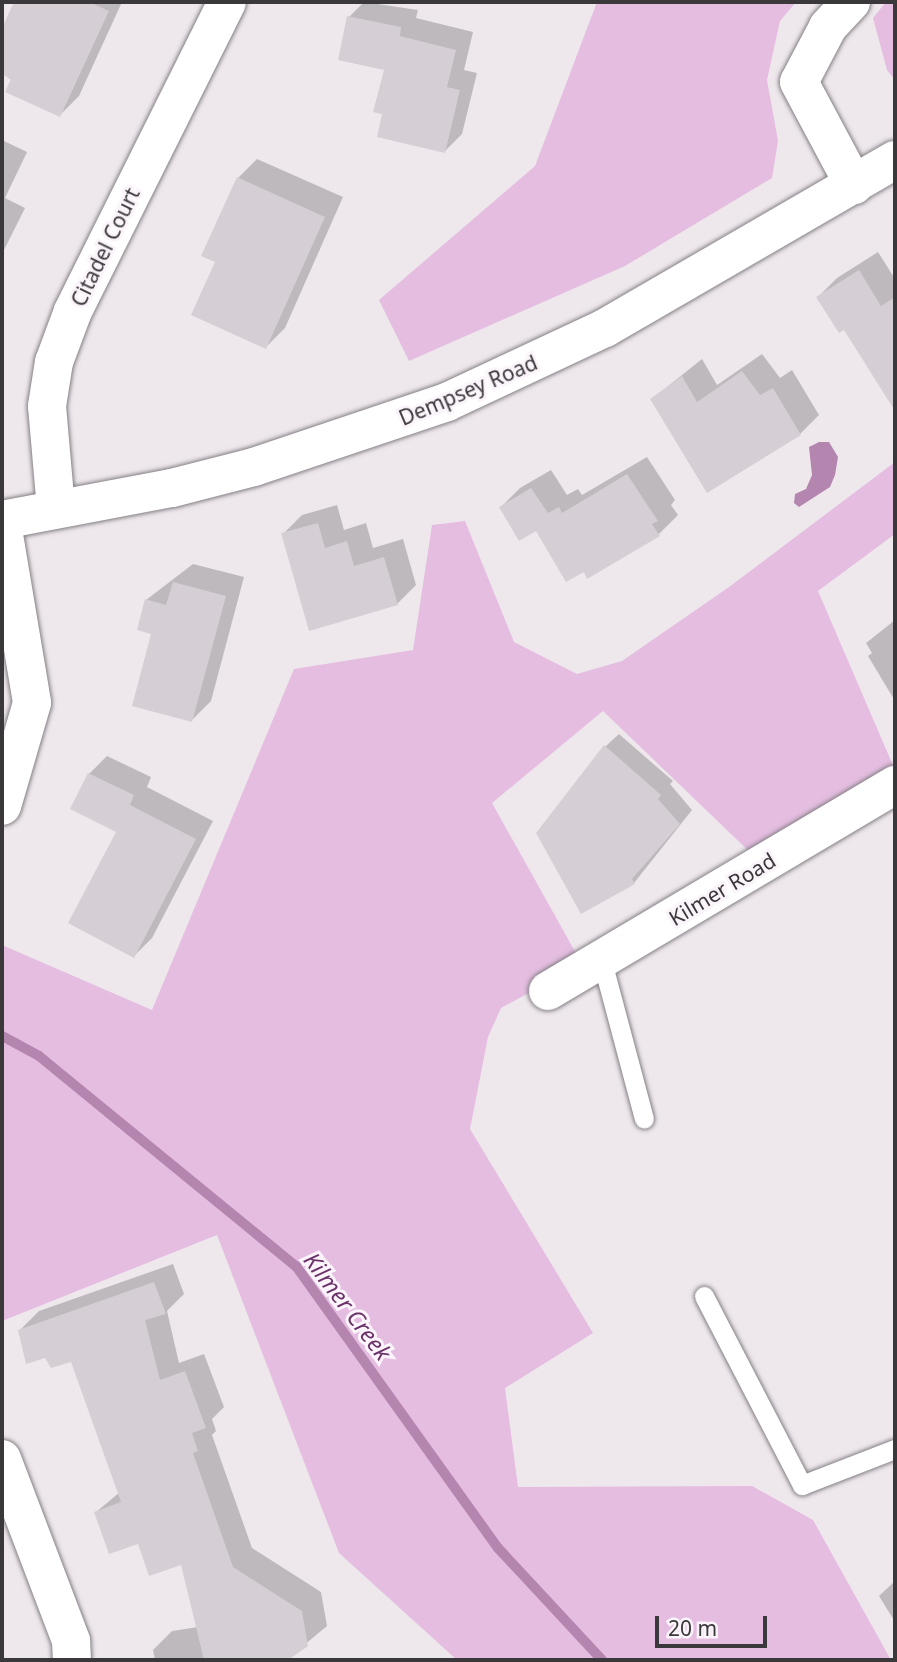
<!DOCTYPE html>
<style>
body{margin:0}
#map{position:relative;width:897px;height:1662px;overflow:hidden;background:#eee8ed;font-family:"Noto Sans",sans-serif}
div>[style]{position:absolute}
.green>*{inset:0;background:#e4bde0}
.water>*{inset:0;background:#b385af}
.shadow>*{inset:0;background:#0003}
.stream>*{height:10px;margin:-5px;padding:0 5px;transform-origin:5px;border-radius:5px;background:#b385af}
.building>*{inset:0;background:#d5ced4}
.roads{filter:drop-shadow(0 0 2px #858085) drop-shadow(0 0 2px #858085)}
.lane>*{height:19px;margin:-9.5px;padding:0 9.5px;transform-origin:9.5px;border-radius:9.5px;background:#fff}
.street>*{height:38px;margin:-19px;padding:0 19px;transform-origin:19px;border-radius:19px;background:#fff}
.secondary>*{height:38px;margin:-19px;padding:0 19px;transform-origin:19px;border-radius:19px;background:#fff}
span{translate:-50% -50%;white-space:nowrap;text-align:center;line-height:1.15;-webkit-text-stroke:6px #fbf5fb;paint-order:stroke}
.street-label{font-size:21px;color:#3a383a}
.water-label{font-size:23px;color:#6b3269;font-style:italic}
.frame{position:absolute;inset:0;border:4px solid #3a383a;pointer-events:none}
.scale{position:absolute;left:655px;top:1616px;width:112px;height:32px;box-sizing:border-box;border:4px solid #3a383a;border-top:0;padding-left:9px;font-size:21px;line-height:24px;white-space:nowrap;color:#3a383a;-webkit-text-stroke:5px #fbf5fb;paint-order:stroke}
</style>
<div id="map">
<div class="green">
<div style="clip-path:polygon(597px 2px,796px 2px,780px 21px,767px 80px,778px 141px,772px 178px,625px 266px,409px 361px,379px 300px,535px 166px)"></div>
<div style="clip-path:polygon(886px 2px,895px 2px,895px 80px,887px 70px,873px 18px)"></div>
<div style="clip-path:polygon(895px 462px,895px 534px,818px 591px,895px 770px,756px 858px,603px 711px,492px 803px,582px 964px,501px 1008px,488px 1037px,470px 1129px,593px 1333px,505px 1388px,518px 1487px,752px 1486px,813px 1520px,891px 1660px,457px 1660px,339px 1553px,217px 1235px,2px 1321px,2px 945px,152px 1010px,294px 669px,413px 650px,432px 525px,465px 521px,514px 642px,577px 674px,622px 661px,729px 587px)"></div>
</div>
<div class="water">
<div style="clip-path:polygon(819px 442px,829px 442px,838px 457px,835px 475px,830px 487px,799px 507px,794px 503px,795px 494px,806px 489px,812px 475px,809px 447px)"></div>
</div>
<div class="shadow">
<div style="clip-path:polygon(16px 2px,122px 2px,79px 96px,60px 115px,2px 73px,2px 32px)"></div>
<div style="clip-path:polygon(364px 2px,418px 10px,416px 18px,473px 32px,464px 70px,477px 73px,462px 134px,445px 151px,385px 113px,386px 68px,349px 17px)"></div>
<div style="clip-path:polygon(2px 140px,27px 152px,5px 198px,25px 208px,2px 254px)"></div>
<div style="clip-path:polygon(257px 159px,343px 197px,285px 328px,266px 347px,217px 261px,238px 178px)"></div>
<div style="clip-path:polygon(878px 252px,895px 279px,895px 373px,880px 383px,845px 327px,818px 297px,837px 278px)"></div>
<div style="clip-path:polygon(762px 354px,780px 378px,792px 370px,819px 415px,800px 434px,708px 491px,652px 399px,702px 359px,717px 385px)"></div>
<div style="clip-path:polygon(647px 457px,675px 500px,671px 505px,678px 515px,659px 534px,588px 576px,537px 528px,501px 507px,520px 488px,551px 470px,567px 495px,578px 489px,582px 495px)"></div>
<div style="clip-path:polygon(337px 505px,344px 530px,366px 523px,373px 548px,403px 539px,416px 585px,397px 604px,283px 534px,302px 515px)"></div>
<div style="clip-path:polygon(193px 564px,244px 577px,211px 701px,192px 720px,153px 633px,146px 600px)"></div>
<div style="clip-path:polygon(895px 620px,895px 701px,868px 656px,872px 653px,866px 643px)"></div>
<div style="clip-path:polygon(619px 734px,673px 781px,670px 784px,692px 810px,634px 883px,582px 912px,606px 746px)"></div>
<div style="clip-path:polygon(107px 756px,151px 777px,147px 787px,213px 821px,152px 938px,134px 956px,119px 831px,89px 774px)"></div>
<div style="clip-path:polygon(173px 1264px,184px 1294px,167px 1311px,179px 1363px,204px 1354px,224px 1407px,212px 1419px,216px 1431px,212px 1435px,252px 1548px,321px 1592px,327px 1626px,286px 1660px,155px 1660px,153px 1650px,172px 1631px,198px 1627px,182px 1563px,139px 1542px,96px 1512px,120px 1492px,72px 1360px,46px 1356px,20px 1330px,39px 1311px)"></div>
<div style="clip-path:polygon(895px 1581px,895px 1622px,879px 1596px)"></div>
</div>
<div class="stream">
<div style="left:2px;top:1036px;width:42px;rotate:28.4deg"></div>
<div style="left:39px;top:1056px;width:332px;rotate:39.3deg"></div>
<div style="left:296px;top:1266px;width:347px;rotate:54.4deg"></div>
<div style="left:498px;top:1548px;width:153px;rotate:47.1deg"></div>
</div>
<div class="building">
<div style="clip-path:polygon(14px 2px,89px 2px,109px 11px,60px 117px,5px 92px,11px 79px,2px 74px,2px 28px)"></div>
<div style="clip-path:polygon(347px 16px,401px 27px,400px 36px,456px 50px,447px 87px,460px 90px,445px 153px,377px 137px,382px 114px,373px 112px,384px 70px,338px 60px)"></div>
<div style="clip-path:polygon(237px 177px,325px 217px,266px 349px,191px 315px,215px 262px,201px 256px)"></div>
<div style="clip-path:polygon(859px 270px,881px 306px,895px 297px,895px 411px,844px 330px,839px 333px,816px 297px)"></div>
<div style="clip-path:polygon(742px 371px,760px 395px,773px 388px,801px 435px,707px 493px,650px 399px,682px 376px,697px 402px)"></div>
<div style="clip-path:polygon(627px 474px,658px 521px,652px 524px,660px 536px,587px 579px,584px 572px,566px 582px,536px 531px,519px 541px,499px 507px,531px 488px,548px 513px,559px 507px,562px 513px)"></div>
<div style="clip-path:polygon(318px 523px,325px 548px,347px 541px,354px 566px,384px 557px,398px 605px,309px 631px,281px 533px)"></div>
<div style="clip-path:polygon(173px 582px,226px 596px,192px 722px,132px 706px,151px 634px,137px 630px,145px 599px,166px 605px)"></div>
<div style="clip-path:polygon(604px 745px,661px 795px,658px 799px,680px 824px,632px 879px,635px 884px,581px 914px,536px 833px)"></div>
<div style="clip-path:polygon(88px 773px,134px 795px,130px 805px,196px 839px,134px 958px,68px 923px,116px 832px,70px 809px)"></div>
<div style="clip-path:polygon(154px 1282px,166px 1314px,145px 1320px,160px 1380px,185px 1371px,206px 1428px,192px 1433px,198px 1451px,193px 1453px,233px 1567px,302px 1611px,308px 1646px,288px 1660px,204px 1660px,181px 1565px,149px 1576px,138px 1544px,109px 1554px,94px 1512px,121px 1502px,71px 1362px,51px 1368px,45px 1358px,26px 1364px,18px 1330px)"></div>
</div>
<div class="roads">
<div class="lane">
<div style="left:602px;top:961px;width:163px;rotate:75.1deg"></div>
<div style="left:704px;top:1296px;width:213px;rotate:62.6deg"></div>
<div style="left:802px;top:1485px;width:100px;rotate:-21.2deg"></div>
</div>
<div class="street">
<div style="left:851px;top:2px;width:34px;rotate:133deg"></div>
<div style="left:828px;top:27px;width:62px;rotate:117.8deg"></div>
<div style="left:799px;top:82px;width:117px;rotate:61.9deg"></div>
<div style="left:56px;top:509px;width:103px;rotate:-95deg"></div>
<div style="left:47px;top:406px;width:45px;rotate:-81deg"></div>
<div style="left:54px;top:362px;width:54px;rotate:-69.6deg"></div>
<div style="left:73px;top:311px;width:345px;rotate:-63.5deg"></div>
<div style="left:2px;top:523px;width:182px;rotate:80.5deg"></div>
<div style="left:32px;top:703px;width:107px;rotate:106.2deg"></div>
<div style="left:548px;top:991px;width:404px;rotate:-30.7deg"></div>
<div style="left:2px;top:1459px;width:195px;rotate:69.2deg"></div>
<div style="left:71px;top:1641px;width:19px;rotate:87deg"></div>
</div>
<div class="secondary">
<div style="left:2px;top:520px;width:173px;rotate:-10.7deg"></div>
<div style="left:172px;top:488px;width:85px;rotate:-14.4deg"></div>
<div style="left:254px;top:467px;width:204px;rotate:-18.6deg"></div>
<div style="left:447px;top:402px;width:174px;rotate:-25.1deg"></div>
<div style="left:605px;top:328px;width:335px;rotate:-30.1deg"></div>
</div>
</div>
<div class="street-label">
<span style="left:105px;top:247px;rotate:-64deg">Citadel Court</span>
<span style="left:468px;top:390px;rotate:-23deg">Dempsey Road</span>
<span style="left:722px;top:889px;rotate:-31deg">Kilmer Road</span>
</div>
<div class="water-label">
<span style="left:348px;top:1306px;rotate:53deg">Kilmer Creek</span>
</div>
<div class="frame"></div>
<div class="scale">20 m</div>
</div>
